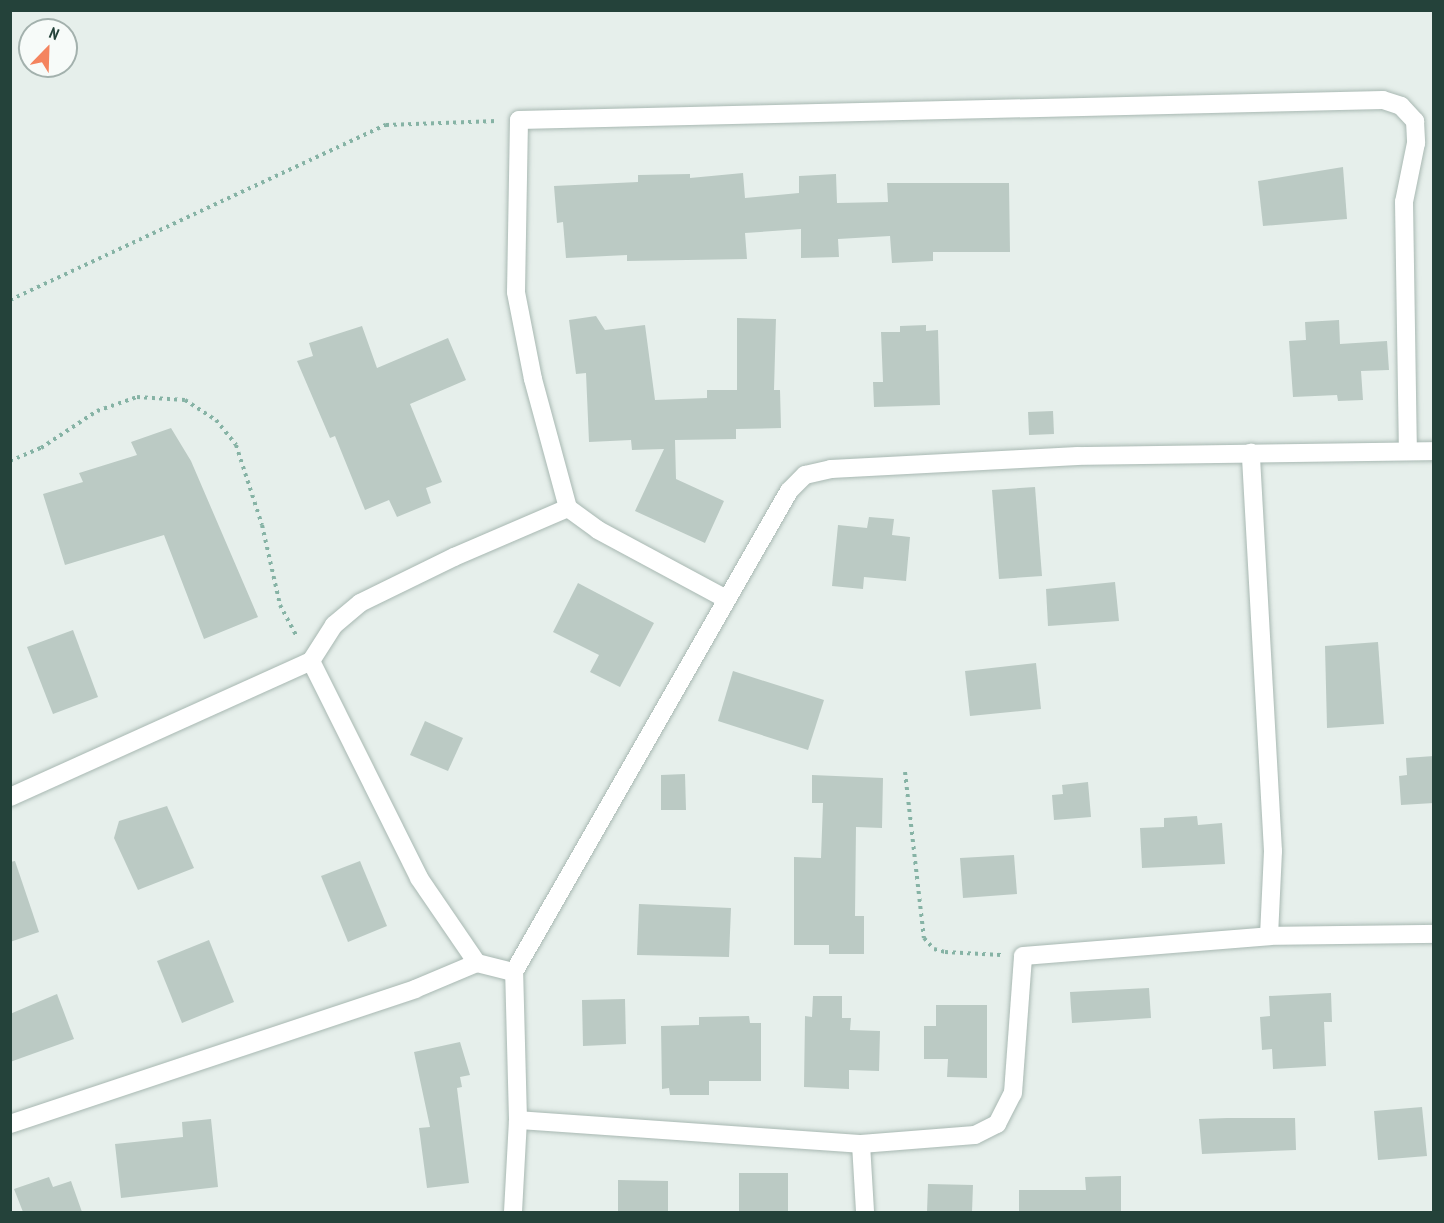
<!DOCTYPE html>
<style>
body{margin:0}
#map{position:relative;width:1444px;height:1223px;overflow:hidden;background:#e6efeb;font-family:"PT Sans Narrow",sans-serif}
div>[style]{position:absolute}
.building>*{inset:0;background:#bbcac4}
.path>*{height:4px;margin-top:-2px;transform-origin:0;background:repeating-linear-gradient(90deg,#86b3a5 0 3px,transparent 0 7.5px)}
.roads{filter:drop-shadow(0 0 2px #a8b8b2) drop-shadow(0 0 2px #a8b8b2)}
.minor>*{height:18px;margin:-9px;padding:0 9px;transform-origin:9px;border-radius:9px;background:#fff}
span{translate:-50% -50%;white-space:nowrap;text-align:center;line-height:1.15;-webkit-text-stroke:6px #f7fbf9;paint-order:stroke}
.frame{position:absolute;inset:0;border:12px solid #24423a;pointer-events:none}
.north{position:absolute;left:18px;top:18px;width:60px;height:60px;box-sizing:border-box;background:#f7fbf9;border:2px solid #a3b1ad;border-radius:50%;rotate:23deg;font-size:16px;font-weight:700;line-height:24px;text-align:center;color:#24423a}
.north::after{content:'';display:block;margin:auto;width:21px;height:27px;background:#f4845f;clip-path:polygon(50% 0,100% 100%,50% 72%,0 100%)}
</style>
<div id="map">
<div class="building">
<div style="clip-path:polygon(1343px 167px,1347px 219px,1263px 226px,1258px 181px)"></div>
<div style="clip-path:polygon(743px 173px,745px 198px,799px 193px,799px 176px,836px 174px,837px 203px,888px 202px,887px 183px,1009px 183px,1010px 252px,933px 252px,933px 261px,892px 263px,890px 236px,838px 239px,839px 257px,801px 258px,801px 229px,745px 233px,747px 259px,627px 261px,627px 255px,566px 258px,563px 222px,557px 223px,554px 186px,638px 182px,638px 175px,690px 174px,690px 178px)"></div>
<div style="clip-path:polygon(596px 316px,605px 330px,645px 325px,655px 400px,707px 398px,707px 390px,737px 390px,737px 318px,776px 319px,774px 390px,780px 390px,781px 428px,736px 429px,736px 439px,675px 440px,676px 479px,724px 501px,705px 543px,635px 511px,664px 449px,632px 450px,631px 440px,589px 442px,586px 373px,576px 374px,569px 320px)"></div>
<div style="clip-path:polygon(1339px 320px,1340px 344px,1387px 341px,1389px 370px,1361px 371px,1363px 400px,1338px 401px,1337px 395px,1293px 397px,1289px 341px,1306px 340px,1305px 322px)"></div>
<div style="clip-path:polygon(926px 325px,926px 331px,938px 330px,940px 405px,874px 407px,873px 382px,883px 382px,881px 332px,900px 332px,900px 326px)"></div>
<div style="clip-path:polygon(362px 326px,377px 368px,448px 338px,466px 380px,410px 404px,442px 482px,426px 488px,431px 503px,397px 517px,389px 500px,365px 510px,335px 436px,330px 438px,297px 361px,313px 356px,309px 343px)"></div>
<div style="clip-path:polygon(1053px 411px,1054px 434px,1029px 435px,1028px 412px)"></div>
<div style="clip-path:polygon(171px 428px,191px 461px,258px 617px,204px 639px,164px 535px,65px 565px,43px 494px,83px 482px,79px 473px,137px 455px,131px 442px)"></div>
<div style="clip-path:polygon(1035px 487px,1042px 576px,999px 579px,992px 490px)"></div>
<div style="clip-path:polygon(869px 517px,894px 519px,892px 535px,910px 537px,906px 581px,864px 577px,863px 589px,832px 586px,838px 525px,867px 528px)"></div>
<div style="clip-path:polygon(1115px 582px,1119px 621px,1048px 626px,1046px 589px)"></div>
<div style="clip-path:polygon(578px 583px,654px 623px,620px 687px,590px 672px,599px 655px,553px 632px)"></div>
<div style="clip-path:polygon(73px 630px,98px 697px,53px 714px,27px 647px)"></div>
<div style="clip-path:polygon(1378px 642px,1384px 724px,1327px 728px,1325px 646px)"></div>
<div style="clip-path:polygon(1036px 663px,1041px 709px,970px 716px,965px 671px)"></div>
<div style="clip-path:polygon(733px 671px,824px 700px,808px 750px,718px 721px)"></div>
<div style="clip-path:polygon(425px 721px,463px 738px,448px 771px,410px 755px)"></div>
<div style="clip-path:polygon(1434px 756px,1434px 803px,1401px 805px,1399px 776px,1407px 775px,1406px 758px)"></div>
<div style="clip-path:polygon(685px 774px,686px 810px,661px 810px,661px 775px)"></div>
<div style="clip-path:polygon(812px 775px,883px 778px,882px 828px,856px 827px,855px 916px,864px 916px,864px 954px,829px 954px,829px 945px,794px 945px,794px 857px,821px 858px,823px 803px,812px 803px)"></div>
<div style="clip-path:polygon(1088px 782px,1091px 817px,1054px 820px,1052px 795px,1063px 794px,1062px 785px)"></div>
<div style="clip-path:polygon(167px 806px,194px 868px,138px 890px,114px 838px,119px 821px)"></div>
<div style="clip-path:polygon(1197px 816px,1198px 825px,1222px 823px,1225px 864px,1142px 868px,1140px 828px,1164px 827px,1164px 818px)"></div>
<div style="clip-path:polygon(1014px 855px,1017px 894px,963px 898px,960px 858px)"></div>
<div style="clip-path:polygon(15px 861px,39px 932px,10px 942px,10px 862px)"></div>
<div style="clip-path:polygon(360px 861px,387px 926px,348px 942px,321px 876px)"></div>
<div style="clip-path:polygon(639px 904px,731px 908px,729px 957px,637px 955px)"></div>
<div style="clip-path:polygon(209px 940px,234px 1002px,182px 1023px,157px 961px)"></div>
<div style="clip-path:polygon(1149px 988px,1151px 1018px,1072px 1023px,1070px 992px)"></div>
<div style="clip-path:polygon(1331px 993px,1332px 1022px,1324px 1022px,1326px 1066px,1273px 1069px,1272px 1049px,1262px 1050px,1260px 1017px,1270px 1016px,1269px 996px)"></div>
<div style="clip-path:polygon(57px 994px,74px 1039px,10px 1062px,10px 1014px)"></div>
<div style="clip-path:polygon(813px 996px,842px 996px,842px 1018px,851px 1018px,850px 1030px,880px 1031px,879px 1071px,849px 1070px,849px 1089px,804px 1087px,805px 1016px,812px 1017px)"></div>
<div style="clip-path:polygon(625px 999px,626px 1044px,583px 1046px,582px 1000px)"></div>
<div style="clip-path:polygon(936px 1005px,987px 1005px,987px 1078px,947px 1077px,948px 1059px,924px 1059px,924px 1026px,936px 1026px)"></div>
<div style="clip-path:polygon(749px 1016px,750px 1023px,761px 1023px,761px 1081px,709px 1081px,709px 1095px,670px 1095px,669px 1088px,662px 1089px,661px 1026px,699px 1025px,699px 1017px)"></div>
<div style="clip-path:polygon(460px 1042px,470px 1075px,460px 1077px,462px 1087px,457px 1088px,469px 1183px,427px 1188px,419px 1128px,430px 1127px,414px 1052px)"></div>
<div style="clip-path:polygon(1422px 1107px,1427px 1156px,1378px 1160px,1374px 1111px)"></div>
<div style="clip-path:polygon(1227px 1118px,1295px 1118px,1296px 1150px,1202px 1154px,1199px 1119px)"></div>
<div style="clip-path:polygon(211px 1119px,218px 1187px,121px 1198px,115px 1144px,183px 1137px,182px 1122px)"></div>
<div style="clip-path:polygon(739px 1173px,788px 1173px,788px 1212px,739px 1212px)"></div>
<div style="clip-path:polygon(1121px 1176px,1121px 1212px,1019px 1212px,1019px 1190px,1086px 1190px,1085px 1177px)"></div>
<div style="clip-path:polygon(49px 1177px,53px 1187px,71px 1181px,82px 1212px,23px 1212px,14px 1189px)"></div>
<div style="clip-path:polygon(618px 1180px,668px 1181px,668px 1212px,618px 1212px)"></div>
<div style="clip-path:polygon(928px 1184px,973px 1185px,972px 1212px,927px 1212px)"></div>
</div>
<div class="path">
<div style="left:10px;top:300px;width:415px;rotate:-25deg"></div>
<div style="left:386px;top:125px;width:111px;rotate:-2.1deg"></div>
<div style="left:10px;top:461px;width:34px;rotate:-23deg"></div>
<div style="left:41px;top:448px;width:67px;rotate:-33.5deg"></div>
<div style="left:97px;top:411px;width:42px;rotate:-19.3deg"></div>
<div style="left:137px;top:397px;width:48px;rotate:3.6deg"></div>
<div style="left:185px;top:400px;width:37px;rotate:33deg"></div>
<div style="left:216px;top:420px;width:32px;rotate:51deg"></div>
<div style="left:236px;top:445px;width:84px;rotate:72deg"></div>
<div style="left:262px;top:525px;width:82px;rotate:77.3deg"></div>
<div style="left:280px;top:605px;width:36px;rotate:62deg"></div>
<div style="left:905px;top:772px;width:167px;rotate:83.5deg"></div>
<div style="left:924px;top:938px;width:15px;rotate:48deg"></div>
<div style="left:934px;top:949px;width:11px;rotate:15deg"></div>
<div style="left:945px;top:952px;width:56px;rotate:3.1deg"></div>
</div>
<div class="roads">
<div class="minor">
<div style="left:568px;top:508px;width:134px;rotate:-105.2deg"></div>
<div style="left:533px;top:379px;width:89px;rotate:-101.1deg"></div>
<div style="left:516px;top:292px;width:172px;rotate:-89deg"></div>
<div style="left:519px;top:120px;width:864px;rotate:-1.33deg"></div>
<div style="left:1383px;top:100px;width:19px;rotate:18deg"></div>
<div style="left:1401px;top:106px;width:21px;rotate:47deg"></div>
<div style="left:1415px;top:121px;width:22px;rotate:87deg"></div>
<div style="left:1416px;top:143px;width:60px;rotate:101.5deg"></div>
<div style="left:1404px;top:202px;width:248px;rotate:89.1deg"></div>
<div style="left:311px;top:661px;width:242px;rotate:63.5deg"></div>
<div style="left:419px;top:878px;width:103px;rotate:55.7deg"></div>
<div style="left:10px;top:797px;width:330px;rotate:-24.3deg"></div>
<div style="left:311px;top:661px;width:43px;rotate:-57.4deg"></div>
<div style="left:334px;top:625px;width:34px;rotate:-40deg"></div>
<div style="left:360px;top:603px;width:105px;rotate:-26.1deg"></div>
<div style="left:454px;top:557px;width:124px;rotate:-23.3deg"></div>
<div style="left:568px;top:508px;width:37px;rotate:36deg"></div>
<div style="left:598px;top:530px;width:145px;rotate:28.3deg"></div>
<div style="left:1269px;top:936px;width:165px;rotate:-0.7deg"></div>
<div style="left:518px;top:1120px;width:344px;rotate:4deg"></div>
<div style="left:861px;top:1144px;width:68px;rotate:86.6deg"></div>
<div style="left:10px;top:1124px;width:427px;rotate:-18.4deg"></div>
<div style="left:415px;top:989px;width:67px;rotate:-22.8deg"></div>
<div style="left:477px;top:963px;width:38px;rotate:14deg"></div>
<div style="left:514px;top:972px;width:554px;rotate:-60.24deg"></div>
<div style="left:789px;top:491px;width:23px;rotate:-45deg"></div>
<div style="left:805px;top:475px;width:27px;rotate:-13deg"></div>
<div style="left:831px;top:469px;width:247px;rotate:-3deg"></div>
<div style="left:1078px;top:456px;width:356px;rotate:-0.8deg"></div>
<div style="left:861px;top:1144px;width:114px;rotate:-4.5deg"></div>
<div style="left:975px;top:1135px;width:25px;rotate:-27deg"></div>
<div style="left:997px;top:1124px;width:35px;rotate:-63deg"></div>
<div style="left:1013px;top:1093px;width:137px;rotate:-85.8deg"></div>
<div style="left:1023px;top:956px;width:247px;rotate:-4.6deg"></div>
<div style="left:1269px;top:936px;width:85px;rotate:-87.3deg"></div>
<div style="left:1273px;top:851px;width:399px;rotate:-93.2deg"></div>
<div style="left:513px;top:1212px;width:92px;rotate:-86.9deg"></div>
<div style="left:518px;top:1120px;width:148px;rotate:-91.5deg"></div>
</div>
</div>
<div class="frame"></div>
<div class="north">N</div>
</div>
